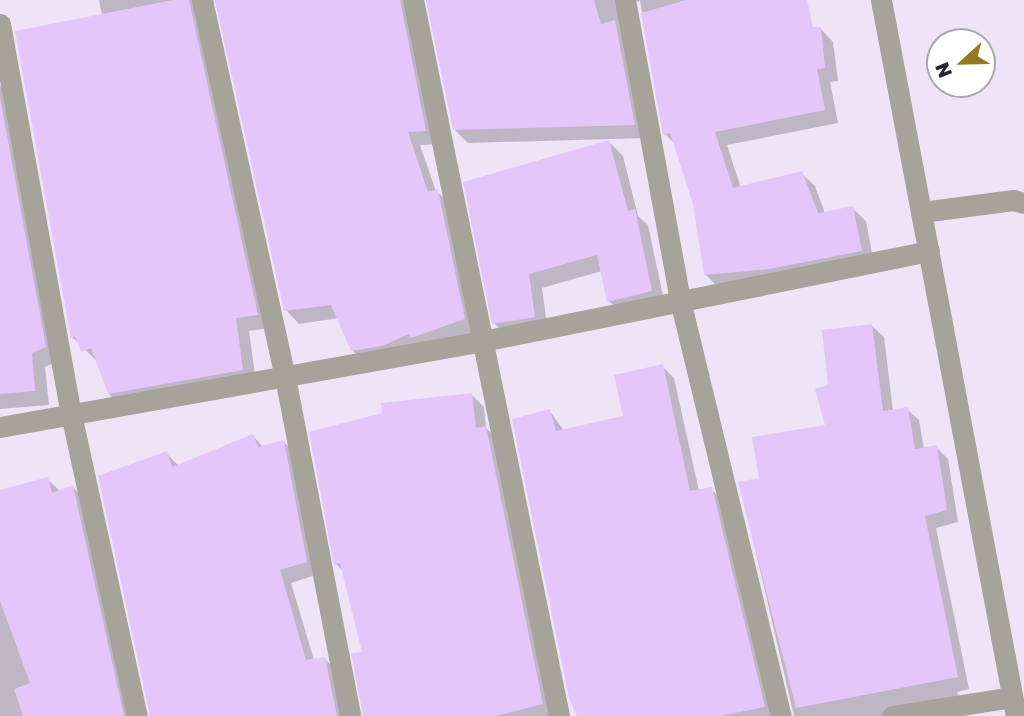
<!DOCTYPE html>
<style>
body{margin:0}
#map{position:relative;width:1024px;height:716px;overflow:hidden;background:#efe4f7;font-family:"Golos Text",sans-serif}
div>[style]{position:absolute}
.shadow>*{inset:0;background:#0003}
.building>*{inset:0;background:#e4c6fb}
.street>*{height:21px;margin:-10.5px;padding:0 10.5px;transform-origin:10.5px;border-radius:10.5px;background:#a6a39b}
span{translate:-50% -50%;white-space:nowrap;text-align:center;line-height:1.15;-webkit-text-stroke:7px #fff;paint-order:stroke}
.north{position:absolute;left:926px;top:28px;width:70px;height:70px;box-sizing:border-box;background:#fff;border:2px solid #a9a8ab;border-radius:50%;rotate:248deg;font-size:19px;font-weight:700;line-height:28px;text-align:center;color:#29252c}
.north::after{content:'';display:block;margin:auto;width:24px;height:32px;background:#947920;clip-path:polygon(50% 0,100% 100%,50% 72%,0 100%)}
</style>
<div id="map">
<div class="shadow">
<div style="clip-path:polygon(99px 0,214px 0,206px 4px,270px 328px,249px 331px,256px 383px,123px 407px,109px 394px,99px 363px,72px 337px,102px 15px)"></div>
<div style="clip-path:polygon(215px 0,425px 0,417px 4px,439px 144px,420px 145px,436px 191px,451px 204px,477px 333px,366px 364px,352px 350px,339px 318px,299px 324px,286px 310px)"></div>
<div style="clip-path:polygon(426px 0,789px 0,670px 30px,820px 28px,833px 42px,838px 81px,830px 82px,838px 123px,727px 145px,741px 188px,801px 173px,815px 186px,825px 213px,852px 208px,866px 221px,874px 264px,719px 288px,705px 274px,695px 203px,677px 146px,665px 134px,640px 1px,630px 3px,647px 138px,468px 143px,455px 130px)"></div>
<div style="clip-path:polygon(0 85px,10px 95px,59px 361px,45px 367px,49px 405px,0 409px)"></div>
<div style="clip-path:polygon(609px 142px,623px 156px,638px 216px,648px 225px,665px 305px,623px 315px,609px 301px,602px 271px,542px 288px,548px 331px,509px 338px,494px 323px)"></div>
<div style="clip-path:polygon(872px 326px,884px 337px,893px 411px,907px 409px,919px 420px,924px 449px,936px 447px,948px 459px,958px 522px,936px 528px,969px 689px,957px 692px,961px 705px,899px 716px,794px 716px,740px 484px,761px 479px,827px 427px,830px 386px)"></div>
<div style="clip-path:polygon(662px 366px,674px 378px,699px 491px,711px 489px,723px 501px,775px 716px,579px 716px,549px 410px,564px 431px,625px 417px)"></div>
<div style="clip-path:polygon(471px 394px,484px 407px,486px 428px,499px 440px,555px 716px,364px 716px,364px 653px,344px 572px,336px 564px)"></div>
<div style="clip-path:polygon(253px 436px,263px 447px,283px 441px,296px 454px,319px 574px,291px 583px,314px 660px,325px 659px,337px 672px,346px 716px,151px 716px,166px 453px,179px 466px)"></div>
<div style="clip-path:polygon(47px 479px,60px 491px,73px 487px,85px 500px,133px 716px,0 716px,0 491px)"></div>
</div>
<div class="building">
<div style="clip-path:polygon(173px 0,189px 0,258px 315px,236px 318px,243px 370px,108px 394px,91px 348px,81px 352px,75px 336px,71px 338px,15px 31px)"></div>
<div style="clip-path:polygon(215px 0,400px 0,426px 131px,408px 132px,428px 192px,438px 189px,465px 319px,411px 338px,409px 334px,382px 346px,351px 351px,331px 305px,284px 311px)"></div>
<div style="clip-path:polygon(426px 0,594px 0,601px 24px,615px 20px,635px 125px,453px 130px)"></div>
<div style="clip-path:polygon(686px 0,807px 0,813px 27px,821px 27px,825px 68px,817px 69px,825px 110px,715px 132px,733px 188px,802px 171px,818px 213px,853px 206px,862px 251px,769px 269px,704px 275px,693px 204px,670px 133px,663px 135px,641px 13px)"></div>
<div style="clip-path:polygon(0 97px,46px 347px,32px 353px,35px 391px,0 394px)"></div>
<div style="clip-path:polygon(609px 140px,628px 211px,635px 209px,652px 291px,607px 302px,597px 255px,529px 274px,535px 317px,492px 324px,463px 182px)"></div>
<div style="clip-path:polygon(872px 324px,883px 411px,908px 407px,915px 449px,937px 445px,947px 510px,925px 516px,958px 677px,796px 708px,738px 482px,759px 478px,752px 437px,825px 425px,815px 389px,828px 385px,822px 330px)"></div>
<div style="clip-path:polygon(663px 364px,690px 491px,712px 487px,765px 707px,720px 716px,577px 716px,569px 698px,512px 419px,550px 409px,556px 431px,623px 416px,614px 375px)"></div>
<div style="clip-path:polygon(472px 393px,476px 428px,486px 426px,543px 704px,496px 716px,363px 716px,351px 653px,362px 652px,340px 563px,334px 565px,309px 432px,382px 413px,381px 403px)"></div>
<div style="clip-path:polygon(253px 434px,258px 447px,284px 440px,307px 562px,280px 570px,306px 660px,325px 657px,337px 716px,150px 716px,98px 476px,167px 451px,172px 467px)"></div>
<div style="clip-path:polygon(48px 477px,52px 493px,73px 485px,124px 716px,23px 716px,14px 689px,30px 683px,0 601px,0 490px)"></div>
</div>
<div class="street">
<div style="left:202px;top:0;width:386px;rotate:77.6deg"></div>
<div style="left:285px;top:377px;width:345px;rotate:79.1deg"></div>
<div style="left:413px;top:0;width:731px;rotate:78.47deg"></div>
<div style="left:625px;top:0;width:305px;rotate:79.6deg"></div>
<div style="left:680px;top:300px;width:428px;rotate:76.4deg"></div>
<div style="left:881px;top:0;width:729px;rotate:79.32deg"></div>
<div style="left:0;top:24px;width:396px;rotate:79.7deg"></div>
<div style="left:71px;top:414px;width:309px;rotate:77.7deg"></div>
<div style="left:922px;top:212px;width:92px;rotate:-7.5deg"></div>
<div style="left:1013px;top:200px;width:11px;rotate:15deg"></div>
<div style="left:0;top:427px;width:491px;rotate:-10.1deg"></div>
<div style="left:483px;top:341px;width:455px;rotate:-11.4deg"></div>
<div style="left:892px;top:716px;width:121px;rotate:-9deg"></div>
</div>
<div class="north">N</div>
</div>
